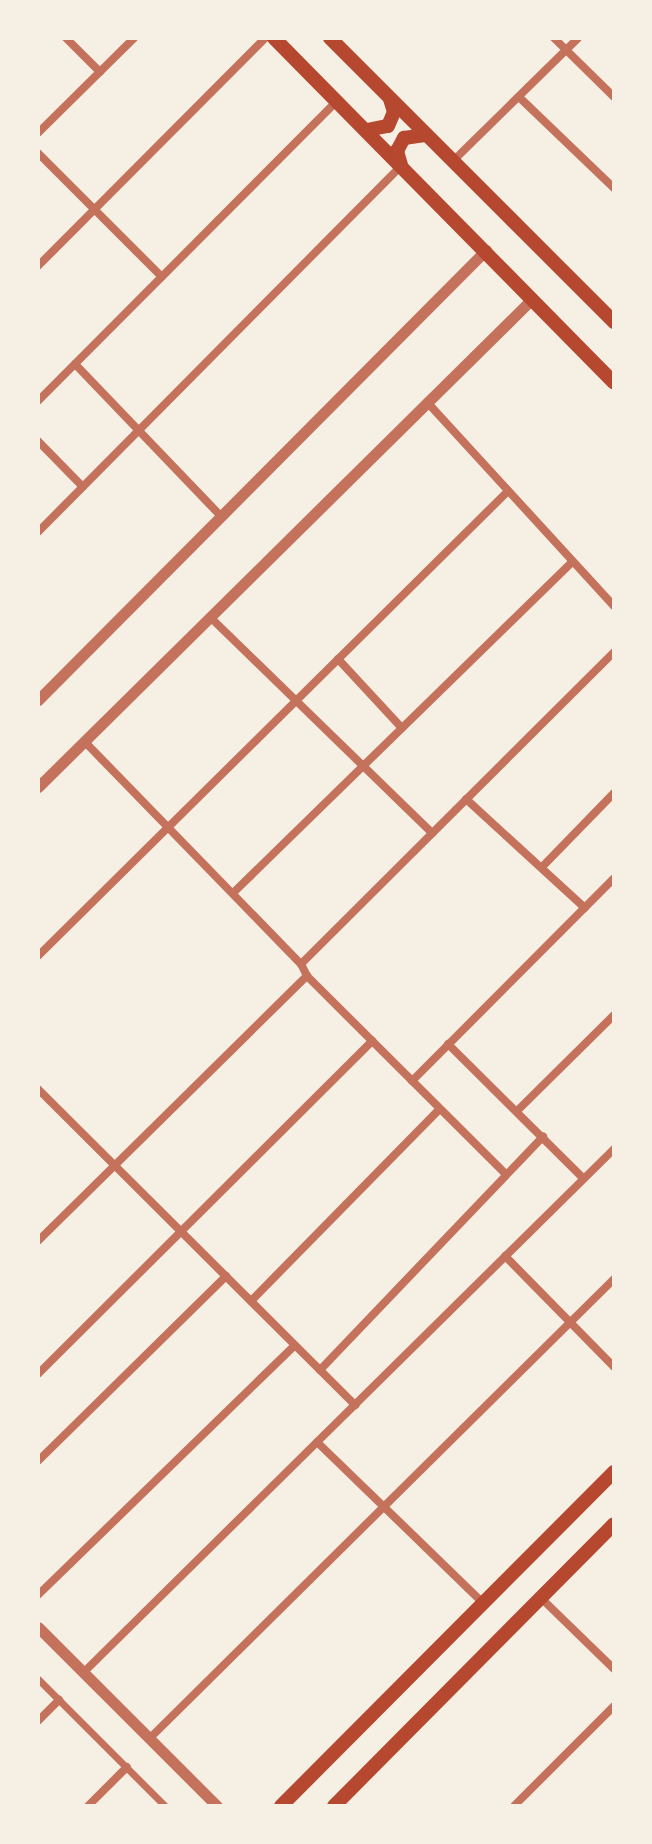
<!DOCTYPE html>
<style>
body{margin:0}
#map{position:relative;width:652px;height:1844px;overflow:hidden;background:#f6efe4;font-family:"Archivo Narrow",sans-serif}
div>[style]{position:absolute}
.pedestrian>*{height:7px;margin:-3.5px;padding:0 3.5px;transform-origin:3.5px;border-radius:3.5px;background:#c5725c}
.minor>*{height:8px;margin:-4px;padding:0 4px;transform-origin:4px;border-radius:4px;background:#c5725c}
.tertiary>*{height:11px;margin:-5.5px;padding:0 5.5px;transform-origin:5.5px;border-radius:5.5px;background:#c5725c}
.primary>*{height:14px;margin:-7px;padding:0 7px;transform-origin:7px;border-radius:7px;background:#b5482f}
span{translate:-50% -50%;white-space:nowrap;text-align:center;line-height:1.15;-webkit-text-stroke:6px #f6efe4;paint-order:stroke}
.frame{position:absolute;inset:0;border:40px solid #f6efe4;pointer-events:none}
</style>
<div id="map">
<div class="pedestrian">
<div style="left:38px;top:1679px;width:180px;rotate:45deg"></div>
</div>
<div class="minor">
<div style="left:66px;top:38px;width:48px;rotate:45deg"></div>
<div style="left:554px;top:38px;width:84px;rotate:44.5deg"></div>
<div style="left:519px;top:97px;width:132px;rotate:43.8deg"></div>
<div style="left:38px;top:133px;width:135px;rotate:-44.7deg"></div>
<div style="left:38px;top:153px;width:175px;rotate:45deg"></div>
<div style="left:453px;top:161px;width:175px;rotate:-44.5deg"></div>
<div style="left:38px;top:266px;width:322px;rotate:-45.1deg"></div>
<div style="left:75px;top:364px;width:211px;rotate:46.2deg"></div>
<div style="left:38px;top:401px;width:424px;rotate:-45.1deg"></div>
<div style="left:427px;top:402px;width:277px;rotate:47.5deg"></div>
<div style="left:38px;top:441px;width:64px;rotate:45.6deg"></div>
<div style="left:38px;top:532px;width:515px;rotate:-45.24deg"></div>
<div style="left:210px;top:617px;width:310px;rotate:44.2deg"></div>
<div style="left:338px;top:659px;width:94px;rotate:47.2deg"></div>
<div style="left:84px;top:741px;width:311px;rotate:45.8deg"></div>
<div style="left:301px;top:964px;width:13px;rotate:63deg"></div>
<div style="left:307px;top:976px;width:281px;rotate:44.9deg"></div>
<div style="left:466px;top:799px;width:161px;rotate:42.5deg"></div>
<div style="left:543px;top:866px;width:102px;rotate:-45.8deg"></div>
<div style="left:233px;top:893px;width:474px;rotate:-44.3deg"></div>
<div style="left:38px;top:956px;width:658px;rotate:-44.69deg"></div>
<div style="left:301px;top:964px;width:442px;rotate:-44.9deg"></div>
<div style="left:448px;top:1044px;width:190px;rotate:44.8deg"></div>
<div style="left:412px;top:1081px;width:286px;rotate:-45.1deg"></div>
<div style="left:38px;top:1089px;width:448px;rotate:44.9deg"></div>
<div style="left:517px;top:1111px;width:136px;rotate:-44.7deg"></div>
<div style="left:38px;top:1241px;width:378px;rotate:-44.6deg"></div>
<div style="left:505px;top:1256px;width:156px;rotate:45.5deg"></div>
<div style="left:251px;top:1301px;width:269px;rotate:-45.5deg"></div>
<div style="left:320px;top:1370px;width:323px;rotate:-46.3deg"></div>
<div style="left:38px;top:1374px;width:472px;rotate:-44.9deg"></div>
<div style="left:317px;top:1442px;width:231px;rotate:44.1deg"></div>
<div style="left:38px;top:1461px;width:264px;rotate:-44.5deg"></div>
<div style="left:38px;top:1595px;width:356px;rotate:-44.2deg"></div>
<div style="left:541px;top:1598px;width:102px;rotate:44.2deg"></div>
<div style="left:83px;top:1673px;width:746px;rotate:-44.62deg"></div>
<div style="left:38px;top:1721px;width:30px;rotate:-45deg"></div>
<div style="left:150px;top:1738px;width:653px;rotate:-44.69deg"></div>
<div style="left:88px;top:1806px;width:55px;rotate:-45deg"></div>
<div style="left:514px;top:1806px;width:141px;rotate:-45deg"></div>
</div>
<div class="tertiary">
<div style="left:38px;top:700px;width:635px;rotate:-45.13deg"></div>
<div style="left:38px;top:787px;width:692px;rotate:-44.65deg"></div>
<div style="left:38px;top:1627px;width:253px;rotate:45deg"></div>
</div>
<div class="primary">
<div style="left:274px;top:38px;width:484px;rotate:45.4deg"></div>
<div style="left:330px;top:38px;width:402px;rotate:45deg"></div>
<div style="left:367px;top:130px;width:21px;rotate:-11deg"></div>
<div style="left:388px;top:126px;width:15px;rotate:-67deg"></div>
<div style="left:394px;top:112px;width:14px;rotate:-107deg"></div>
<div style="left:401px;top:165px;width:15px;rotate:-106deg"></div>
<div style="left:397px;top:151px;width:15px;rotate:-62deg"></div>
<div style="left:404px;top:138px;width:21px;rotate:-8deg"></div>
<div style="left:281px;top:1806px;width:472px;rotate:-45.1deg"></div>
<div style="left:334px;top:1806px;width:397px;rotate:-45.2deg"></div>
</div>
<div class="frame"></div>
</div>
